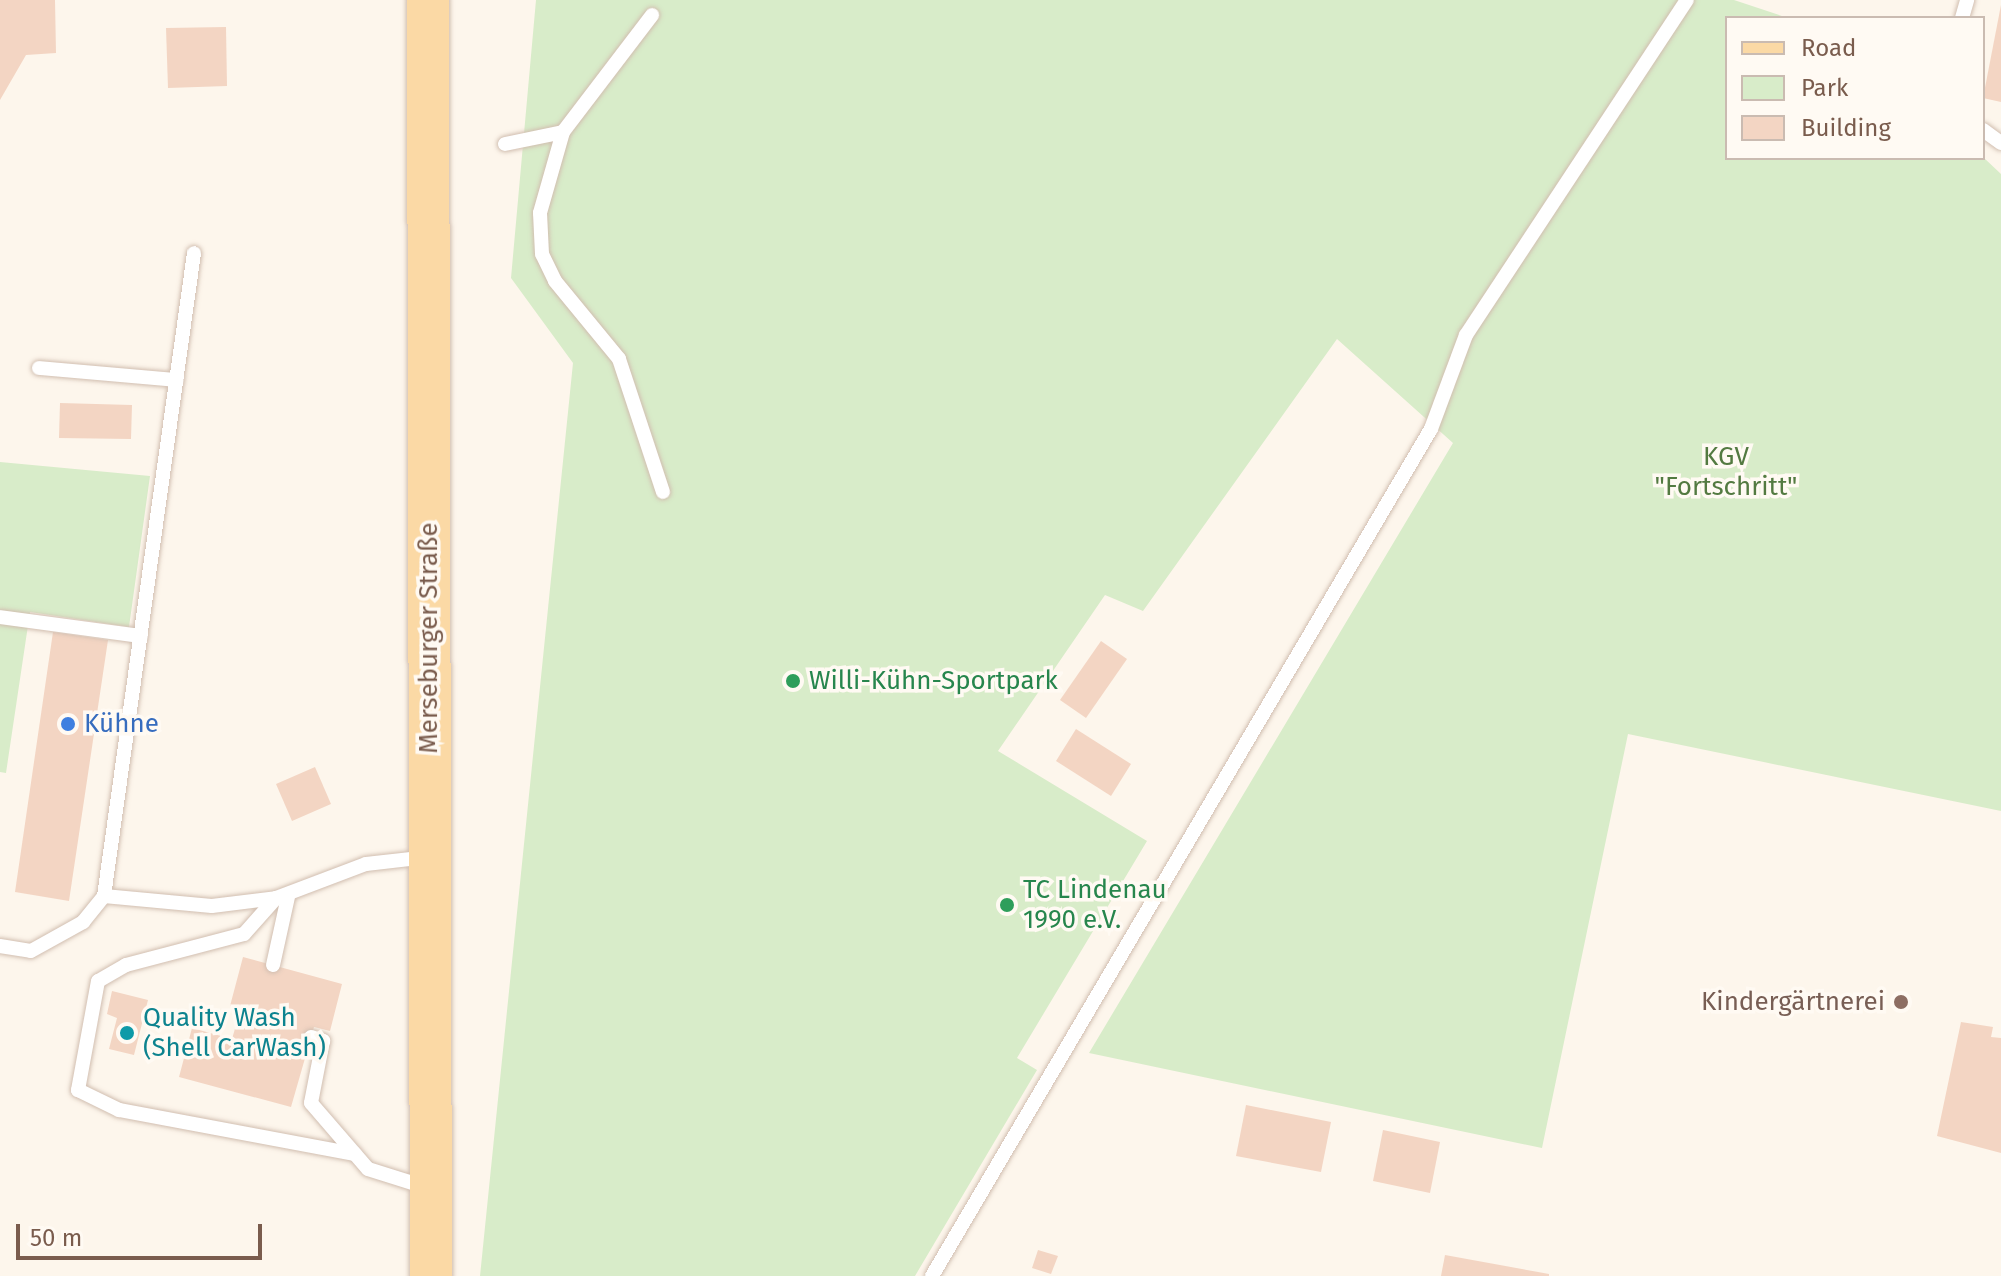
<!DOCTYPE html>
<meta charset="utf-8">
<style>
body{margin:0}
#map{position:relative;width:2001px;height:1276px;overflow:hidden;background:#fdf6ec;font-family:"Fira Sans",sans-serif}
div>[style]{position:absolute}
.green>*{inset:0;background:#d8ecc9}
.building>*{inset:0;background:#f3d5c3}
.roads{filter:drop-shadow(0 0 2px #d1beb0) drop-shadow(0 0 2px #d1beb0)}
.lane>*{height:14px;margin:-7px;padding:0 7px;transform-origin:7px;border-radius:7px;background:#fff}
.primary>*{height:42px;margin:-21px;padding:0 21px;transform-origin:21px;border-radius:21px;background:#fbd9a5}
.dots>*{width:22px;height:22px;translate:-50% -50%;box-sizing:border-box;border:4px solid #fffaf3;border-radius:50%}
span{translate:-50% -50%;white-space:nowrap;text-align:center;line-height:1.15;-webkit-text-stroke:7px #fffaf3;paint-order:stroke}
.park-label{font-size:26px;color:#537a41}
.street-label{font-size:26px;color:#7a5c4d}
.leisure-label{font-size:26px;color:#27864d}
.left{translate:0 -50%;text-align:left}
.shop-label{font-size:26px;color:#366cbe}
.education-label{font-size:26px;color:#785e54}
.right{translate:-100% -50%;text-align:right}
.culture-label{font-size:26px;color:#0d838f}
.legend{position:absolute;left:1725px;top:16px;width:260px;height:144px;box-sizing:border-box;background:#fffaf3;border:2px solid #cabbb1;margin:0;padding:10px 14px;list-style:none;font-size:24px;color:#7a5c4d}
.legend li{display:flex;align-items:center;gap:16px;height:40px}
.legend b{width:40px;border:2px solid #cabbb1}
.scale{position:absolute;left:16px;top:1224px;width:246px;height:36px;box-sizing:border-box;border:4px solid #7a5c4d;border-top:0;padding-left:10px;font-size:24px;line-height:28px;white-space:nowrap;color:#7a5c4d;-webkit-text-stroke:6px #fffaf3;paint-order:stroke}
</style>
<div id="map">
<div class="green">
<div style="clip-path:polygon(536px 0,1734px 0,1788px 18px,1727px 18px,1727px 158px,1983px 157px,2001px 174px,2001px 811px,1628px 734px,1542px 1148px,1089px 1053px,1453px 443px,1337px 339px,1143px 611px,1105px 595px,998px 751px,1147px 841px,1017px 1058px,1037px 1070px,915px 1276px,480px 1276px,573px 363px,511px 278px)"></div>
<div style="clip-path:polygon(0 462px,150px 476px,129px 627px,30px 612px,6px 773px,0 772px)"></div>
</div>
<div class="building">
<div style="clip-path:polygon(0 0,55px 0,56px 53px,26px 55px,0 100px)"></div>
<div style="clip-path:polygon(2001px 5px,2001px 102px,1983px 98px)"></div>
<div style="clip-path:polygon(226px 27px,227px 86px,168px 88px,166px 28px)"></div>
<div style="clip-path:polygon(60px 403px,132px 405px,131px 439px,59px 438px)"></div>
<div style="clip-path:polygon(53px 632px,108px 640px,69px 901px,15px 892px)"></div>
<div style="clip-path:polygon(1101px 641px,1127px 659px,1086px 718px,1060px 700px)"></div>
<div style="clip-path:polygon(1076px 729px,1131px 764px,1111px 796px,1056px 761px)"></div>
<div style="clip-path:polygon(315px 767px,331px 804px,292px 821px,276px 784px)"></div>
<div style="clip-path:polygon(243px 957px,342px 984px,330px 1031px,314px 1027px,291px 1107px,179px 1077px,192px 1028px,232px 1039px,241px 1008px,230px 1006px)"></div>
<div style="clip-path:polygon(112px 991px,148px 1000px,134px 1055px,109px 1049px,117px 1018px,107px 1014px)"></div>
<div style="clip-path:polygon(1961px 1022px,1993px 1027px,1991px 1037px,2001px 1038px,2001px 1153px,1937px 1136px)"></div>
<div style="clip-path:polygon(1246px 1105px,1331px 1122px,1321px 1172px,1236px 1156px)"></div>
<div style="clip-path:polygon(1383px 1130px,1440px 1142px,1430px 1193px,1373px 1181px)"></div>
<div style="clip-path:polygon(1038px 1250px,1058px 1256px,1051px 1274px,1032px 1268px)"></div>
<div style="clip-path:polygon(1445px 1255px,1549px 1274px,1549px 1276px,1441px 1276px)"></div>
</div>
<div class="roads">
<div class="lane">
<div style="left:1962px;top:18px;width:19px;rotate:-74deg"></div>
<div style="left:1983px;top:130px;width:22px;rotate:36deg"></div>
<div style="left:563px;top:132px;width:84px;rotate:105.9deg"></div>
<div style="left:540px;top:213px;width:41px;rotate:87.2deg"></div>
<div style="left:542px;top:254px;width:30px;rotate:64deg"></div>
<div style="left:555px;top:281px;width:101px;rotate:50.6deg"></div>
<div style="left:619px;top:359px;width:140px;rotate:71.7deg"></div>
<div style="left:505px;top:144px;width:59px;rotate:-11.7deg"></div>
<div style="left:563px;top:132px;width:147px;rotate:-52.7deg"></div>
<div style="left:39px;top:368px;width:138px;rotate:5deg"></div>
<div style="left:0;top:617px;width:142px;rotate:7.7deg"></div>
<div style="left:104px;top:896px;width:649px;rotate:-82.03deg"></div>
<div style="left:276px;top:898px;width:48px;rotate:131.6deg"></div>
<div style="left:244px;top:934px;width:122px;rotate:165.3deg"></div>
<div style="left:126px;top:965px;width:32px;rotate:150deg"></div>
<div style="left:98px;top:981px;width:111px;rotate:100.4deg"></div>
<div style="left:78px;top:1090px;width:46px;rotate:26deg"></div>
<div style="left:119px;top:1110px;width:240px;rotate:10.6deg"></div>
<div style="left:0;top:946px;width:31px;rotate:9deg"></div>
<div style="left:31px;top:951px;width:60px;rotate:-29.1deg"></div>
<div style="left:83px;top:922px;width:33px;rotate:-51deg"></div>
<div style="left:104px;top:896px;width:108px;rotate:5.3deg"></div>
<div style="left:212px;top:906px;width:64px;rotate:-7.1deg"></div>
<div style="left:276px;top:898px;width:96px;rotate:-20.7deg"></div>
<div style="left:366px;top:864px;width:61px;rotate:-6.5deg"></div>
<div style="left:273px;top:965px;width:70px;rotate:-77.6deg"></div>
<div style="left:311px;top:1037px;width:13px;rotate:18deg"></div>
<div style="left:323px;top:1041px;width:63px;rotate:101deg"></div>
<div style="left:311px;top:1103px;width:87px;rotate:49.2deg"></div>
<div style="left:368px;top:1169px;width:60px;rotate:17.5deg"></div>
<div style="left:932px;top:1276px;width:983px;rotate:-59.5deg"></div>
<div style="left:1431px;top:429px;width:100px;rotate:-69.6deg"></div>
<div style="left:1466px;top:335px;width:401px;rotate:-56.6deg"></div>
</div>
<div class="primary">
<div style="left:428px;top:0;width:1276px;rotate:89.87deg"></div>
</div>
</div>
<div class="dots">
<div style="left:793px;top:681px;background:#2e9e5b"></div>
<div style="left:68px;top:724px;background:#3f7fe0"></div>
<div style="left:1007px;top:905px;background:#2e9e5b"></div>
<div style="left:1901px;top:1002px;background:#8d6e63"></div>
<div style="left:127px;top:1033px;background:#0f9aa8"></div>
</div>
<div class="park-label">
<span style="left:1726px;top:472px">KGV<br>"Fortschritt"</span>
</div>
<div class="street-label">
<span style="left:429px;top:638px;rotate:-90deg">Merseburger Straße</span>
</div>
<div class="leisure-label">
<span class="left" style="left:809px;top:681px">Willi-Kühn-Sportpark</span>
<span class="left" style="left:1023px;top:905px">TC Lindenau<br>1990 e.V.</span>
</div>
<div class="shop-label">
<span class="left" style="left:84px;top:724px">Kühne</span>
</div>
<div class="education-label">
<span class="right" style="left:1885px;top:1002px">Kindergärtnerei</span>
</div>
<div class="culture-label">
<span class="left" style="left:143px;top:1033px">Quality Wash<br>(Shell CarWash)</span>
</div>
<ul class="legend">
<li><b style="height:10px;background:#fbd9a5"></b>Road</li>
<li><b style="height:22px;background:#d8ecc9"></b>Park</li>
<li><b style="height:22px;background:#f3d5c3"></b>Building</li>
</ul>
<div class="scale">50 m</div>
</div>
